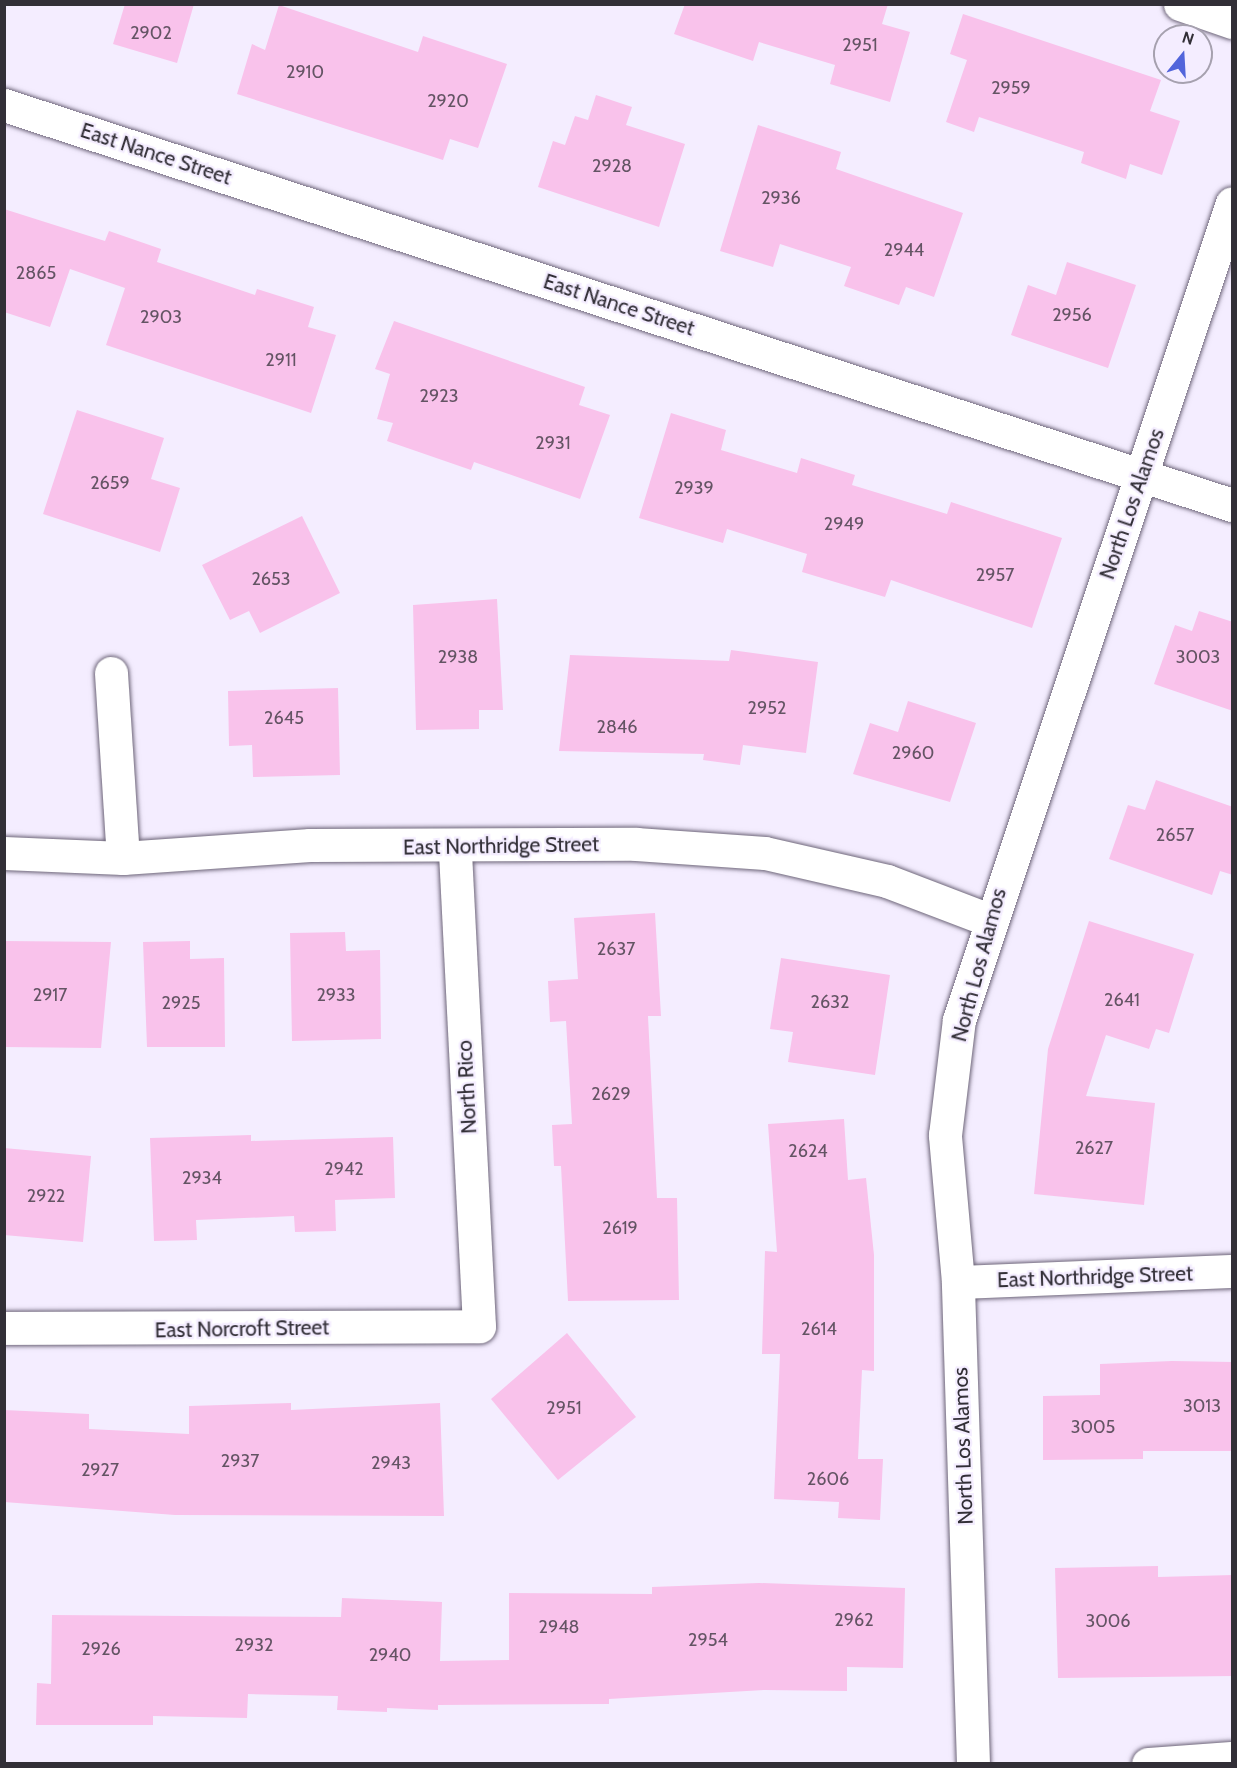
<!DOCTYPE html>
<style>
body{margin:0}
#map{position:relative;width:1237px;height:1768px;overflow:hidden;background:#f4edff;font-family:Cabin,sans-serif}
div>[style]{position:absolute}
.building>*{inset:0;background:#f9c2eb}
.roads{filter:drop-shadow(0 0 2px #6e667a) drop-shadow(0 0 2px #6e667a)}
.street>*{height:33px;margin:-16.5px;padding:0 16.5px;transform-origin:16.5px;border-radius:16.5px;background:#fff}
span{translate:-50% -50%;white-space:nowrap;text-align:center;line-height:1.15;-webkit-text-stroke:4.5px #f4edff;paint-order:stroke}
.number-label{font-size:18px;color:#645464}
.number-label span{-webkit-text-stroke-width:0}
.street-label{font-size:21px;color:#322f37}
.frame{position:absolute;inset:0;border:6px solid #322f37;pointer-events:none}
.north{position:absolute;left:1153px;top:24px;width:60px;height:60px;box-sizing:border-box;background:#f4edff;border:2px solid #a6a1af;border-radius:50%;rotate:18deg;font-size:16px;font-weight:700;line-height:24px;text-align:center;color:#322f37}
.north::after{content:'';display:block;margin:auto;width:21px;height:27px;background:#5265db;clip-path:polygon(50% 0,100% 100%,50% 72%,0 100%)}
</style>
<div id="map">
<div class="building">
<div style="clip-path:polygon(125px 4px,194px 4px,177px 63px,113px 44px)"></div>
<div style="clip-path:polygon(685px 4px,888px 4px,882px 24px,910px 32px,890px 102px,830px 84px,835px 65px,759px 42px,753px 61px,674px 34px)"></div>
<div style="clip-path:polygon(279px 5px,418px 52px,423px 36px,507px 64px,478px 148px,450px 139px,443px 160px,237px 94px,252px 44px,265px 50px)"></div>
<div style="clip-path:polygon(963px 14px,1161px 80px,1150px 111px,1180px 121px,1162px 175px,1130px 164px,1126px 179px,1081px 163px,1084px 152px,979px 117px,974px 132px,946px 122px,967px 60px,950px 54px)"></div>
<div style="clip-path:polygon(596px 95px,632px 107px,626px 125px,685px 144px,659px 227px,538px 187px,553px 141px,565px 145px,575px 116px,588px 120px)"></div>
<div style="clip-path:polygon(758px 125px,841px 152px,836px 169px,963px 213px,934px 297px,906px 287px,899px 305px,844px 286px,851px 267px,780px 244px,773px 267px,720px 251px)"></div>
<div style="clip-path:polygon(4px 209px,105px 241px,109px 231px,161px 249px,157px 262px,255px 295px,257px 289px,314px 307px,308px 327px,336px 335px,311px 413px,106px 345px,125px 288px,70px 269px,50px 327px,4px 312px)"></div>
<div style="clip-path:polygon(1067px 262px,1136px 285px,1108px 368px,1011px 335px,1028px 285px,1056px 295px)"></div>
<div style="clip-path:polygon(394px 321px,585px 387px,579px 405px,610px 415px,580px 499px,474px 462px,471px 470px,387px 441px,393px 423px,377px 419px,390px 374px,375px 369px)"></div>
<div style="clip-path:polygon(77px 410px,164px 438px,151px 479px,180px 488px,160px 552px,43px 514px)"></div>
<div style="clip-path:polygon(671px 413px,726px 430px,721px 450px,797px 473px,801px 458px,855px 475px,852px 485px,947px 514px,951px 502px,1062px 538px,1032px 628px,891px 580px,885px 597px,802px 572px,807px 554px,727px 529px,723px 543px,639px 518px)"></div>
<div style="clip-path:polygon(302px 516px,340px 593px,260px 633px,249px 611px,230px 620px,202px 565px)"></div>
<div style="clip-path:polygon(497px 599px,503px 710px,479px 710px,479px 729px,416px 730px,413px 605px)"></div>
<div style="clip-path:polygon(1199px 611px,1233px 622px,1233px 711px,1154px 684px,1175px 625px,1192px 631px)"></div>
<div style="clip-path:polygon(731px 650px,818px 662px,806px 753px,743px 745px,740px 765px,703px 760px,704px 754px,559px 751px,570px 655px,729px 661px)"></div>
<div style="clip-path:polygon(338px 688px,340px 775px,253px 777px,252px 745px,229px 746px,228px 691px)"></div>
<div style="clip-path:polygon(908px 701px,976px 723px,950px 802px,853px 774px,870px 723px,898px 732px)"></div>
<div style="clip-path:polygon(1156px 780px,1233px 807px,1233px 875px,1220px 871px,1212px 895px,1109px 859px,1128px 805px,1145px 810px)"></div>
<div style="clip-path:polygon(655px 913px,661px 1016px,648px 1016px,657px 1198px,677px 1198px,679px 1300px,568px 1301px,561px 1166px,554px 1166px,552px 1125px,572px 1124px,566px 1021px,550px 1022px,548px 981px,578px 979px,574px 918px)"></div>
<div style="clip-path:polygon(1089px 921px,1194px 954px,1169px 1033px,1156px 1029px,1149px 1049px,1106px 1035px,1086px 1096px,1155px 1103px,1144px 1205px,1034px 1194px,1048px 1049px)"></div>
<div style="clip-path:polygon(345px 932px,346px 951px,380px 950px,381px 1039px,292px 1041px,290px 933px)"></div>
<div style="clip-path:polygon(4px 941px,111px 942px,101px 1048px,4px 1047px)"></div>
<div style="clip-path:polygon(190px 941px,190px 959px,224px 958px,225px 1047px,147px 1047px,143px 942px)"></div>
<div style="clip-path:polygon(781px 958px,890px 975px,875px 1075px,788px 1062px,793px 1032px,770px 1029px)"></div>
<div style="clip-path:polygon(844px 1119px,848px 1180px,866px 1178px,874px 1255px,874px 1371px,862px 1370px,858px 1459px,883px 1459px,880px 1520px,838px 1518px,839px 1502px,774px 1499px,780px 1354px,762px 1354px,765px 1251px,777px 1252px,768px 1124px)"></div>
<div style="clip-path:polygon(251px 1135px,251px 1141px,393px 1137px,395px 1198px,335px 1200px,336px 1231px,295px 1232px,294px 1216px,196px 1220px,197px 1240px,154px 1241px,150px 1138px)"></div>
<div style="clip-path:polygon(4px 1148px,91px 1156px,83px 1242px,4px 1235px)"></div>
<div style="clip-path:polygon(567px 1333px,636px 1417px,558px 1480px,491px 1399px)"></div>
<div style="clip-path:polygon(1172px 1361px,1233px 1362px,1233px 1451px,1143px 1451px,1143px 1459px,1043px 1460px,1043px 1396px,1100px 1395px,1100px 1364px)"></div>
<div style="clip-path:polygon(291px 1403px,291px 1410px,440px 1403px,444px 1516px,175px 1515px,4px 1502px,4px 1410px,89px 1414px,89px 1429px,189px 1434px,189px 1406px)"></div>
<div style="clip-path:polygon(1158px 1566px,1158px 1577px,1233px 1575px,1233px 1676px,1058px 1678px,1055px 1568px)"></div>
<div style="clip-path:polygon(759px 1583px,905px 1588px,903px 1668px,847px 1667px,847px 1691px,764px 1690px,609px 1699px,609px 1704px,438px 1705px,438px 1710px,387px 1708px,387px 1712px,337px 1710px,338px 1696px,248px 1694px,247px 1718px,153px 1716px,153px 1725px,36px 1725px,37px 1683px,51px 1684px,52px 1615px,341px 1617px,342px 1598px,442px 1602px,440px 1661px,509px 1660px,509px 1593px,652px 1594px,652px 1587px)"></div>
</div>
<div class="roads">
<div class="street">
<div style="left:1180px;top:4px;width:55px;rotate:19.1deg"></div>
<div style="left:4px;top:105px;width:1292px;rotate:18.04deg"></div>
<div style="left:111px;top:673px;width:185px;rotate:86.3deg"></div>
<div style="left:4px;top:853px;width:119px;rotate:2.4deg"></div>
<div style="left:123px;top:858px;width:187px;rotate:-4deg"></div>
<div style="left:310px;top:845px;width:326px;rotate:-0.2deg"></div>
<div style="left:636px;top:844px;width:129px;rotate:4deg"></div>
<div style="left:765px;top:853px;width:125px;rotate:12.9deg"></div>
<div style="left:887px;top:881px;width:109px;rotate:20.9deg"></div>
<div style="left:958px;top:1282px;width:274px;rotate:-2.3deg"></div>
<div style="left:4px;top:1328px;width:475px;rotate:-0.2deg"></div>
<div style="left:479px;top:1326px;width:479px;rotate:-92.9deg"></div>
<div style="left:973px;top:1764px;width:482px;rotate:-91.8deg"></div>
<div style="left:958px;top:1282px;width:148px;rotate:-95.1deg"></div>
<div style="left:945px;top:1135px;width:116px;rotate:-83.1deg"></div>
<div style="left:959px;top:1020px;width:861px;rotate:-71.52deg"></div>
<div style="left:1148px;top:1764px;width:84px;rotate:-4.1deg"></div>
</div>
</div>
<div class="number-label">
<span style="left:151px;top:33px">2902</span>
<span style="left:860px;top:45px">2951</span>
<span style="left:305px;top:72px">2910</span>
<span style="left:1011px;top:88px">2959</span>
<span style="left:448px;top:101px">2920</span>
<span style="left:612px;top:166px">2928</span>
<span style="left:781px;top:198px">2936</span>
<span style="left:904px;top:250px">2944</span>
<span style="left:36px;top:273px">2865</span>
<span style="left:1072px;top:315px">2956</span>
<span style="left:161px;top:317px">2903</span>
<span style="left:281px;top:360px">2911</span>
<span style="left:439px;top:396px">2923</span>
<span style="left:553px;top:443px">2931</span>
<span style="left:110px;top:483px">2659</span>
<span style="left:694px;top:488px">2939</span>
<span style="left:844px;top:524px">2949</span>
<span style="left:995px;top:575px">2957</span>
<span style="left:271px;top:579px">2653</span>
<span style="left:458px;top:657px">2938</span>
<span style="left:1198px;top:657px">3003</span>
<span style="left:767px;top:708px">2952</span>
<span style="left:284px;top:718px">2645</span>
<span style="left:617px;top:727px">2846</span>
<span style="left:913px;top:753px">2960</span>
<span style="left:1175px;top:835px">2657</span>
<span style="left:616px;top:949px">2637</span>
<span style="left:50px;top:995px">2917</span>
<span style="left:336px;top:995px">2933</span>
<span style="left:1122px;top:1000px">2641</span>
<span style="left:830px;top:1002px">2632</span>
<span style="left:181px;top:1003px">2925</span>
<span style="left:611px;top:1094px">2629</span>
<span style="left:1094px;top:1148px">2627</span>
<span style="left:808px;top:1151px">2624</span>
<span style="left:344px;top:1169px">2942</span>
<span style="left:202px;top:1178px">2934</span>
<span style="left:46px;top:1196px">2922</span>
<span style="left:620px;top:1228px">2619</span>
<span style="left:819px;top:1329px">2614</span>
<span style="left:1202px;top:1406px">3013</span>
<span style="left:564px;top:1408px">2951</span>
<span style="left:1093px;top:1427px">3005</span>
<span style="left:240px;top:1461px">2937</span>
<span style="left:391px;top:1463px">2943</span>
<span style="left:100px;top:1470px">2927</span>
<span style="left:828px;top:1479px">2606</span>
<span style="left:854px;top:1620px">2962</span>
<span style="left:1108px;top:1621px">3006</span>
<span style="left:559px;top:1627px">2948</span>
<span style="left:708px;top:1640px">2954</span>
<span style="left:254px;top:1645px">2932</span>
<span style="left:101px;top:1649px">2926</span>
<span style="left:390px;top:1655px">2940</span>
</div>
<div class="street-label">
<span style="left:156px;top:154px;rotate:18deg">East Nance Street</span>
<span style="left:619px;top:305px;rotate:18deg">East Nance Street</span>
<span style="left:1132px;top:504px;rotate:-71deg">North Los Alamos</span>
<span style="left:501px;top:846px;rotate:-1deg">East Northridge Street</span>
<span style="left:979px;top:965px;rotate:-75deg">North Los Alamos</span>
<span style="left:467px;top:1087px;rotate:-93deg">North Rico</span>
<span style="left:1095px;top:1277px;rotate:-2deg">East Northridge Street</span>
<span style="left:242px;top:1329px;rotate:-1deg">East Norcroft Street</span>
<span style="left:963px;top:1446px;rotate:-92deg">North Los Alamos</span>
</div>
<div class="frame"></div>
<div class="north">N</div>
</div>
